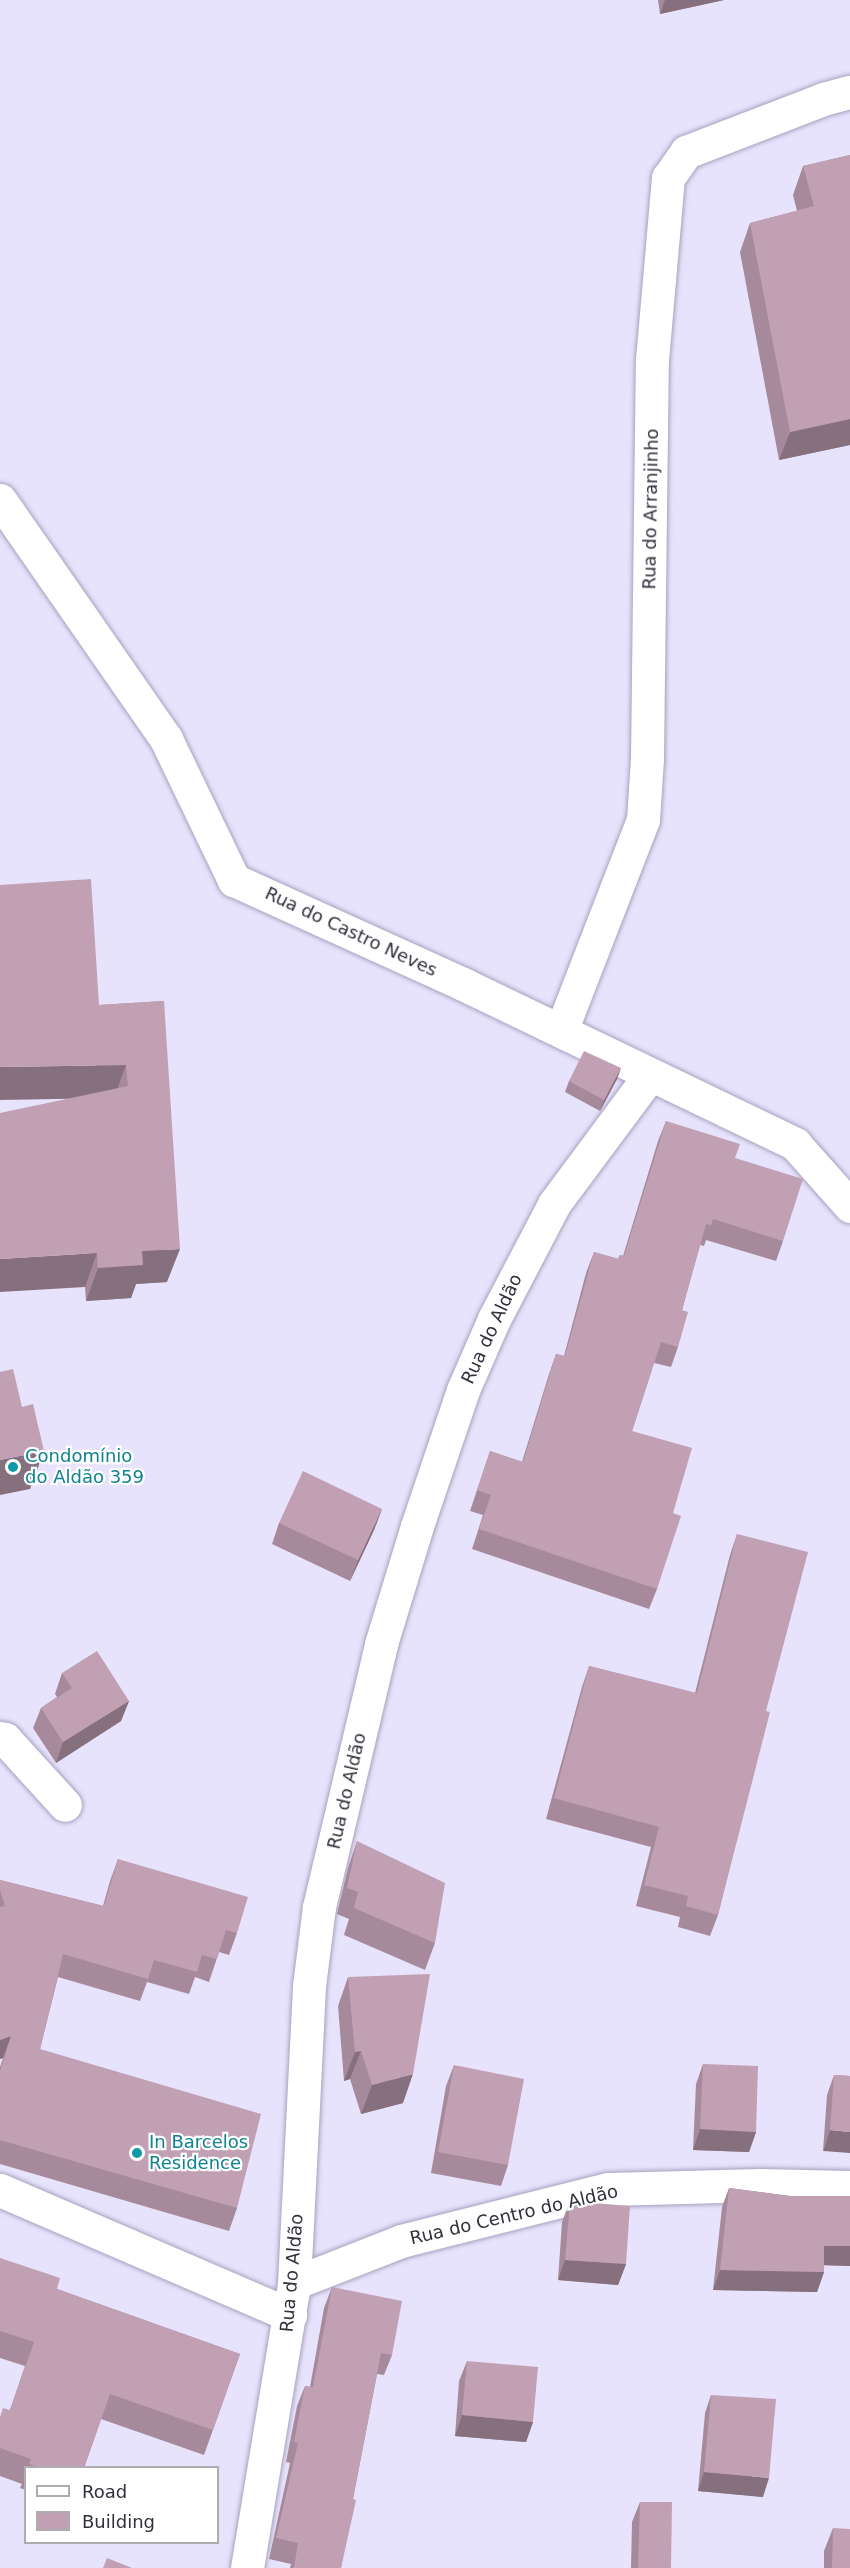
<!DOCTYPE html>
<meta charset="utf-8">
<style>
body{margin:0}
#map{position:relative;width:850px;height:2568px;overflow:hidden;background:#e7e3fc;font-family:"DejaVu Sans",sans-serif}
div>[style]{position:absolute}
.roads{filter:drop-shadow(0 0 2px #a7a1bf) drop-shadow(0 0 2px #a7a1bf)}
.street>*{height:33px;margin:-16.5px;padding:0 16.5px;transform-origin:16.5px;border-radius:16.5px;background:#fff}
.wall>*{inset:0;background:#a68a9b}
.shaded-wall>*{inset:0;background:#87707e}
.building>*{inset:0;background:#c1a0b4}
.dots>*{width:16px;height:16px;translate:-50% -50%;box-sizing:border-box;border:3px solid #fff;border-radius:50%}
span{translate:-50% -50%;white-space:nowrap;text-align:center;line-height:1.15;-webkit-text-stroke:4.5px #fff;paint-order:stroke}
.street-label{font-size:18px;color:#32303c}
.culture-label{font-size:18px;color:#0d838f}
.left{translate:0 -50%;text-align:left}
.legend{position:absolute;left:24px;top:2466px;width:195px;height:78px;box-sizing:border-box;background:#fff;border:2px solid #adacb1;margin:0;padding:8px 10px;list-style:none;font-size:18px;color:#32303c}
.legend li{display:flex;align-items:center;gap:12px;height:30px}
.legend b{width:30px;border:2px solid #adacb1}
</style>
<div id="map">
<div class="roads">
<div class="street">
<div style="left:0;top:500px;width:291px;rotate:55.2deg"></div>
<div style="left:166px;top:739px;width:157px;rotate:64.3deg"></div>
<div style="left:234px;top:880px;width:252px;rotate:24.4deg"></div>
<div style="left:463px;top:984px;width:369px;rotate:25.7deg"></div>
<div style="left:795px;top:1144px;width:83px;rotate:48.4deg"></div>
<div style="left:561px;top:1031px;width:226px;rotate:-68.8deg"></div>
<div style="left:643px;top:820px;width:62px;rotate:-86.3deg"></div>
<div style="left:647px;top:758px;width:398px;rotate:-89.3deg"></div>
<div style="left:652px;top:360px;width:183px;rotate:-85deg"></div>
<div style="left:668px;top:178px;width:32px;rotate:-55deg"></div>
<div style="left:686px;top:152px;width:147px;rotate:-21.1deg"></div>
<div style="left:823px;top:99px;width:28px;rotate:-15deg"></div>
<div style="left:0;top:1738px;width:5px;rotate:11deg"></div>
<div style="left:5px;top:1739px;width:89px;rotate:47.7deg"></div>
<div style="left:0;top:2190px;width:316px;rotate:23.3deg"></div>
<div style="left:294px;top:2283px;width:115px;rotate:-21.4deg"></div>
<div style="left:401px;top:2241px;width:213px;rotate:-14.1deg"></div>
<div style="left:608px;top:2189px;width:152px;rotate:-1.5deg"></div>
<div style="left:760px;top:2185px;width:90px;rotate:1.3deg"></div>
<div style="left:247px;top:2568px;width:289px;rotate:-80.6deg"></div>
<div style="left:294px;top:2283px;width:297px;rotate:-87.1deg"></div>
<div style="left:309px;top:1986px;width:80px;rotate:-82.8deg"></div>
<div style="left:319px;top:1907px;width:270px;rotate:-76.7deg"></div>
<div style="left:381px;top:1644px;width:123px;rotate:-73deg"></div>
<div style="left:417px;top:1526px;width:144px;rotate:-71.3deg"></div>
<div style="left:463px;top:1390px;width:77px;rotate:-66.4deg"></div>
<div style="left:494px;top:1319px;width:130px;rotate:-62.4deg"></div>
<div style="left:554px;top:1204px;width:159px;rotate:-53.4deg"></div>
</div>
</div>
<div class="wall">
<div style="clip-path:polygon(658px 0,724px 0,660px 14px)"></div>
<div style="clip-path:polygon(850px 155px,850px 445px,779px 460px,740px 252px,750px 223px,797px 211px,793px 195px,803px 166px)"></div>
<div style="clip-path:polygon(164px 1001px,167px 1282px,136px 1284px,131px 1298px,86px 1301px,85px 1287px,99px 1005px)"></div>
<div style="clip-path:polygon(621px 1068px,617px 1079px,600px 1111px,565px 1092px,569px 1081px)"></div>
<div style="clip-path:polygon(666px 1121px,735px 1158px,783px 1241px,776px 1261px,706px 1240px,704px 1246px,700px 1245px,682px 1310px,678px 1347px,671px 1367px,654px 1363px,632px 1431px,673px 1513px,657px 1589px,649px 1609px,472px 1549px,483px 1515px,470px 1511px,490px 1451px,522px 1462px,549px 1374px,556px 1354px,564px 1356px,586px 1273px,594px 1252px,618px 1259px,620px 1255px,623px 1256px,658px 1141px)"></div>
<div style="clip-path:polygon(382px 1509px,374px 1530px,350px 1581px,272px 1544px,279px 1523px)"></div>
<div style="clip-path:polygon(737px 1534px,766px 1711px,718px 1915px,710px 1936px,678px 1927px,680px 1917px,636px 1906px,651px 1847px,546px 1819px,582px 1687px,589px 1666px,695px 1693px,730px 1555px)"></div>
<div style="clip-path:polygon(62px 1673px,129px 1701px,121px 1721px,56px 1763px,33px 1728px,41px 1708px,57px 1697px,55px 1694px)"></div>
<div style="clip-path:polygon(357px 1841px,435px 1943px,425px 1970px,344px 1935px,349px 1919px,337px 1914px,348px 1868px)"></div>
<div style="clip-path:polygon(118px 1859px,237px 1933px,229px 1955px,219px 1952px,209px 1982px,195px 1977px,189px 1994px,147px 1982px,140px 2001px,58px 1977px,40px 2049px,237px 2208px,229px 2231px,0 2164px,0 2067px,3px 2058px,0 2059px,0 1880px,103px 1906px,110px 1881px)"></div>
<div style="clip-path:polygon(348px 1977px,403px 2103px,361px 2114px,350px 2079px,344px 2081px,338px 2006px)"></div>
<div style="clip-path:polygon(703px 2064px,756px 2132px,749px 2152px,693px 2150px,696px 2084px)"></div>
<div style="clip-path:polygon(454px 2065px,508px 2165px,501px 2186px,431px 2173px,446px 2086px)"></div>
<div style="clip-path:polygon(834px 2075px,850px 2076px,823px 2151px,827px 2095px)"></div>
<div style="clip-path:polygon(729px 2188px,790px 2196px,850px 2196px,850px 2266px,824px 2265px,824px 2272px,817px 2292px,713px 2290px,722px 2207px)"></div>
<div style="clip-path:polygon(570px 2201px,626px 2264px,618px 2285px,558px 2280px,562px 2222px)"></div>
<div style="clip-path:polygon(0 2258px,57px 2289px,240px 2354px,204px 2455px,101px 2419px,84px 2468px,26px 2468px,26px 2490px,20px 2488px,22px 2484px,0 2476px,0 2417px,10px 2410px,25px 2366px,0 2358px)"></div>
<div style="clip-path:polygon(332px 2287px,392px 2355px,384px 2375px,377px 2374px,353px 2499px,341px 2568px,290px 2568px,291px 2564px,269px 2559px,290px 2463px,286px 2462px,297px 2406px,305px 2386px,310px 2387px,324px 2308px)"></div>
<div style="clip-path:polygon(467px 2361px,533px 2422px,526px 2442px,455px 2436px,459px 2381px)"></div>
<div style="clip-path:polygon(711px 2395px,763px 2497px,698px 2491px,705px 2413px)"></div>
<div style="clip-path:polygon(640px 2502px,671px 2568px,631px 2568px,632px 2522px)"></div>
<div style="clip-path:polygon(833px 2528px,850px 2568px,824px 2568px,824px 2551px)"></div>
</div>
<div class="shaded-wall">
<div style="clip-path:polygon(665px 0,724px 0,660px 14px)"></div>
<div style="clip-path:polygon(850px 419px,850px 445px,779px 460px,790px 432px)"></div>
<div style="clip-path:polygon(126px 1065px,114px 1098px,0 1100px,0 1067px)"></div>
<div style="clip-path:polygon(621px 1068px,617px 1079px,600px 1111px,604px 1100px)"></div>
<div style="clip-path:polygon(180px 1249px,167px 1282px,136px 1284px,131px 1298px,86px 1301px,98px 1268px,142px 1251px)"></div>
<div style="clip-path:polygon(97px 1253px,85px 1287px,0 1292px,0 1259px)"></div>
<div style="clip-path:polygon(44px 1451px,30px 1489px,0 1495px,0 1460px)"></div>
<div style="clip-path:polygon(382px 1509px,374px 1530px,350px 1581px,358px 1560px)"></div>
<div style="clip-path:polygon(129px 1701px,121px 1721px,56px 1763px,63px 1742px)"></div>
<div style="clip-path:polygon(11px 2036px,3px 2058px,0 2059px,0 2040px)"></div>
<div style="clip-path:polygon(361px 2051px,350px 2079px,344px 2081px,355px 2052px)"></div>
<div style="clip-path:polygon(413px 2074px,403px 2103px,361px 2114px,372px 2085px)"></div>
<div style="clip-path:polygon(700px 2129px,756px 2132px,749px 2152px,693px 2150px)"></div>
<div style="clip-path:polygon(830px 2130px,850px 2132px,850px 2153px,823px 2151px)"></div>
<div style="clip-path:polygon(824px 2246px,850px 2246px,850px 2266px,817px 2265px)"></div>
<div style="clip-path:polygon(565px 2260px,626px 2264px,618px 2285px,558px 2280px)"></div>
<div style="clip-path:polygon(720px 2270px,824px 2272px,817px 2292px,713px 2290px)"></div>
<div style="clip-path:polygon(462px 2415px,533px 2422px,526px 2442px,455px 2436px)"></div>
<div style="clip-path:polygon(704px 2472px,769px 2478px,763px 2497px,698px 2491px)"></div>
</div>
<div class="building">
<div style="clip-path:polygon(850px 155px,850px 419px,790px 432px,750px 223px,814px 206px,803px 166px)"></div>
<div style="clip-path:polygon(91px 879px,99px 1005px,164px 1001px,180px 1249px,142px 1251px,143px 1265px,98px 1268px,97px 1253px,0 1259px,0 1113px,128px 1086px,126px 1065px,0 1067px,0 885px)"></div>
<div style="clip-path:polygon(584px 1051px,621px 1068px,604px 1100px,569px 1081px)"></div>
<div style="clip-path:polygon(666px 1121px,740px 1144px,735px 1158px,803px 1179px,783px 1241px,713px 1219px,711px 1225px,706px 1224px,682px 1310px,688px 1312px,678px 1347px,661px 1342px,632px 1431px,692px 1448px,673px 1513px,681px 1516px,657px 1589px,479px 1529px,491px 1495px,477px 1490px,490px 1451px,523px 1462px,556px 1354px,565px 1356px,594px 1252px,619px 1259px,620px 1255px,624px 1256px)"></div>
<div style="clip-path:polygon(13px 1369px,22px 1407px,33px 1404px,44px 1451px,0 1460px,0 1372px)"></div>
<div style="clip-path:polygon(303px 1471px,382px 1509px,358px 1560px,279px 1523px)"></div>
<div style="clip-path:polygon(737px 1534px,808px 1552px,766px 1711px,770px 1712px,718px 1915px,686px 1906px,688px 1896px,644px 1885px,659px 1827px,554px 1798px,589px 1666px,697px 1693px)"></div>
<div style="clip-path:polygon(97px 1651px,129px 1701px,63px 1742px,41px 1708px,72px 1688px,62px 1673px)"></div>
<div style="clip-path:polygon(357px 1841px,445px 1883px,435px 1943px,354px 1908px,358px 1892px,347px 1888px)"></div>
<div style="clip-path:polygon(118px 1859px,248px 1897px,237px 1933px,226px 1930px,217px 1959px,202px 1955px,197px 1972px,154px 1960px,148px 1979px,63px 1954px,40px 2049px,261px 2114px,237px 2208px,0 2140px,0 2071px,11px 2036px,0 2040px,0 1907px,5px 1906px,0 1890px,0 1880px,104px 1906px)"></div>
<div style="clip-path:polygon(430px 1974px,413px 2074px,372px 2085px,361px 2051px,355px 2052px,348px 1977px)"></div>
<div style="clip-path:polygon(703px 2064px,758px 2066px,756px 2132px,700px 2129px)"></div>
<div style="clip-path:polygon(454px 2065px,524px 2079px,508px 2165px,438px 2152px)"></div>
<div style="clip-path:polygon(834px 2075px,850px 2076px,850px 2132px,830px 2130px)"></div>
<div style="clip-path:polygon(729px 2188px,790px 2196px,850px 2196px,850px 2246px,824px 2246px,824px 2272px,720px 2270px)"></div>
<div style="clip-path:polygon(570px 2201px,630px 2206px,626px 2264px,565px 2260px)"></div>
<div style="clip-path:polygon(0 2258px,60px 2278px,57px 2289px,240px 2354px,213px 2430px,110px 2394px,84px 2468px,40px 2468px,29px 2464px,31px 2459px,0 2448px,0 2417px,3px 2408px,10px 2410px,34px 2342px,0 2331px)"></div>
<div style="clip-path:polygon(332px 2287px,402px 2301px,392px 2355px,381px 2353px,353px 2499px,356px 2500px,341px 2568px,294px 2568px,298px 2543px,276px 2538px,298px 2443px,294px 2442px,305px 2386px,313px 2387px)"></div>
<div style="clip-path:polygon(467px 2361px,538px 2367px,533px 2422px,462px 2415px)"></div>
<div style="clip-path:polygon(711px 2395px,776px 2399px,769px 2478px,704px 2472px)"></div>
<div style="clip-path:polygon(640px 2502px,672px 2502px,671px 2568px,638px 2568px)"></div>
<div style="clip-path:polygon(833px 2528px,850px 2529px,850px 2568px,832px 2568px)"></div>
<div style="clip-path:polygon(107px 2558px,132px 2568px,103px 2568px)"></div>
</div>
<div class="dots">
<div style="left:13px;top:1467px;background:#0f9aa8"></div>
<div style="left:137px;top:2153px;background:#0f9aa8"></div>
</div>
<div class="street-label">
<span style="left:651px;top:509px;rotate:-89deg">Rua do Arranjinho</span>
<span style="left:351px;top:932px;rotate:25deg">Rua do Castro Neves</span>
<span style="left:492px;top:1329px;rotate:-65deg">Rua do Aldão</span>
<span style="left:347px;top:1791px;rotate:-77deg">Rua do Aldão</span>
<span style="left:514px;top:2215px;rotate:-13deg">Rua do Centro do Aldão</span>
<span style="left:292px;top:2273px;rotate:-85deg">Rua do Aldão</span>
</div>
<div class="culture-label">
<span class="left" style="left:25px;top:1467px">Condomínio<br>do Aldão 359</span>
<span class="left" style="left:149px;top:2153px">In Barcelos<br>Residence</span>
</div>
<ul class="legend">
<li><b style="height:8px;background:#fff"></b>Road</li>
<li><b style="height:16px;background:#c1a0b4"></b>Building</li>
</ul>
</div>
